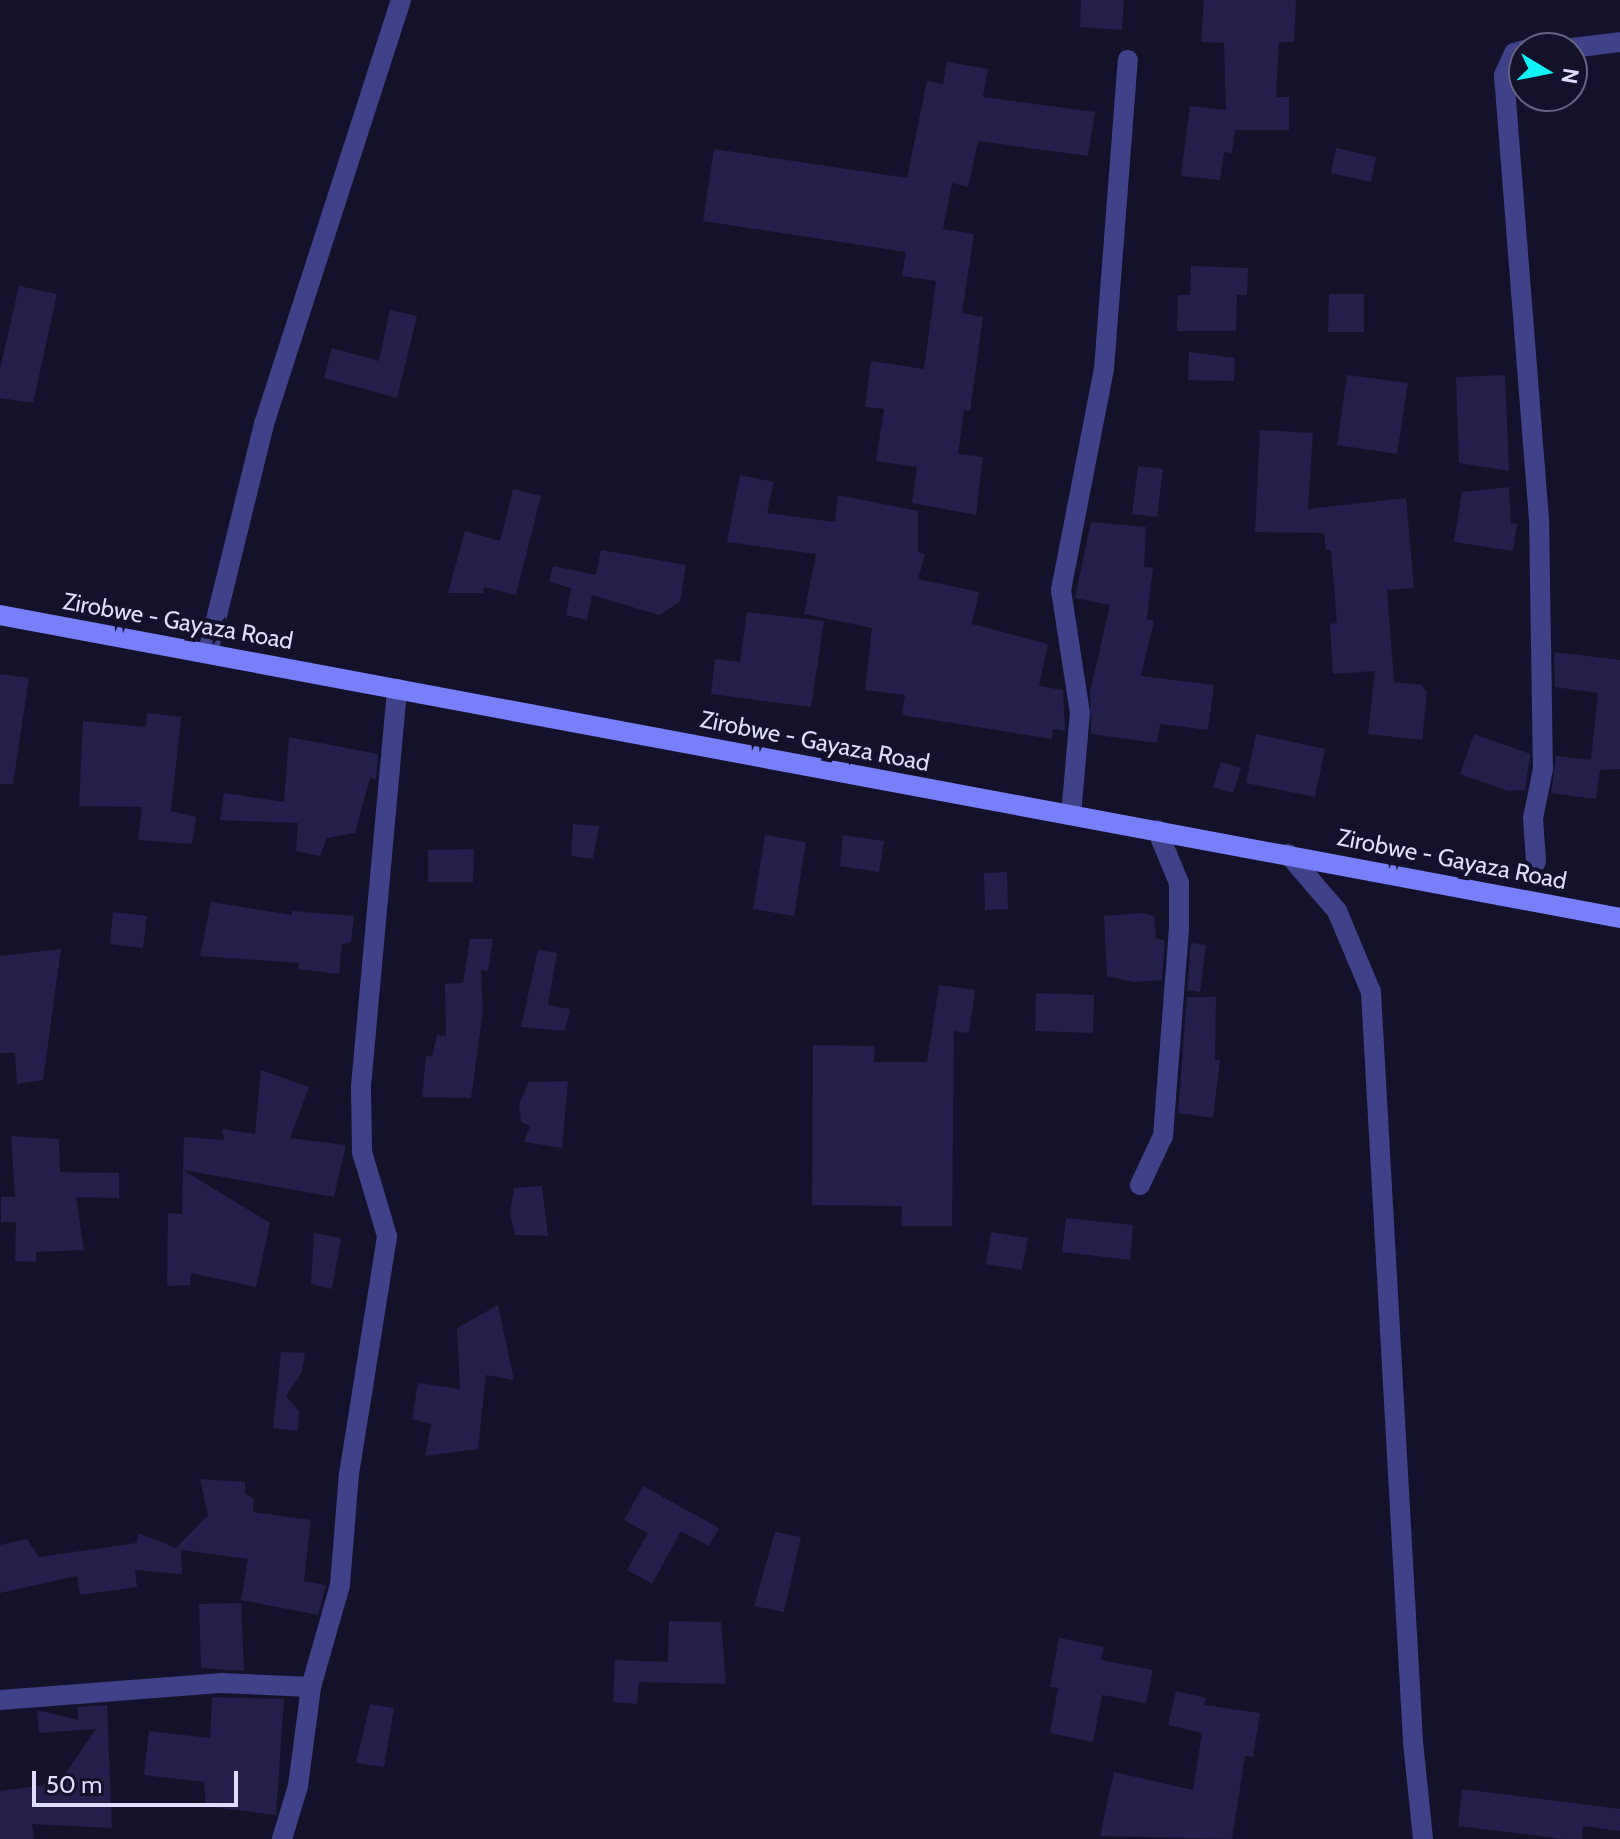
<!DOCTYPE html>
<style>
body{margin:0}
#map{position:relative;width:1620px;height:1839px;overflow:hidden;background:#14122b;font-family:Cabin,sans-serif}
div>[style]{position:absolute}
.building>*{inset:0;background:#241f4b}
.street>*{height:20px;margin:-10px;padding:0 10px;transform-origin:10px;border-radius:10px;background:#3f4288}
.secondary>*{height:20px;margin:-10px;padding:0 10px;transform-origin:10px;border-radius:10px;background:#777ffb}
span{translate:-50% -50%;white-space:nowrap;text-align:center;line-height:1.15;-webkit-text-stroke:8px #14122b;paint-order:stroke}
.street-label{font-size:24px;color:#deddfe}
.north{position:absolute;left:1508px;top:32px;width:80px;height:80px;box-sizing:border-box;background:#14122b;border:2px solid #65637f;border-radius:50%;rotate:100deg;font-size:22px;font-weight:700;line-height:32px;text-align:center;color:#deddfe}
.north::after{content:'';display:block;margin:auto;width:28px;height:36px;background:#10f3f7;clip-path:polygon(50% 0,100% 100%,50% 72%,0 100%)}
.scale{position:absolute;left:32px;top:1771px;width:206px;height:36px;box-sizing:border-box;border:4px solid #deddfe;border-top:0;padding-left:10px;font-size:24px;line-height:28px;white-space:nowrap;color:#deddfe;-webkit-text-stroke:6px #14122b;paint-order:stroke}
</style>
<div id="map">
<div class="building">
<div style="clip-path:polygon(1081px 0,1124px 0,1122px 30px,1080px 27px)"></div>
<div style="clip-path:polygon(1204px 0,1296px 0,1294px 42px,1279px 42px,1276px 97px,1289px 97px,1289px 130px,1235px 130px,1232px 153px,1224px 152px,1220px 180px,1181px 176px,1190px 106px,1226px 110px,1224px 43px,1201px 42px)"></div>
<div style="clip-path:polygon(947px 62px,988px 69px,983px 97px,1095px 112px,1088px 156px,978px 141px,968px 187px,952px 183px,943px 229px,974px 234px,962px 313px,983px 317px,970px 411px,964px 410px,958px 454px,983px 457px,976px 515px,912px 503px,917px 467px,876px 461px,884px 409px,865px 407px,871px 361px,924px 369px,936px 281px,902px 276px,906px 252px,703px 221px,714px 149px,907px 178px,927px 81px,943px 84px)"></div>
<div style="clip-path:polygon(1336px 148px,1376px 157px,1371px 182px,1331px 173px)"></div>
<div style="clip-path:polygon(1191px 266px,1248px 268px,1247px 295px,1237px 295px,1236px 331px,1177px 331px,1178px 295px,1190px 295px)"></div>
<div style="clip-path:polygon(19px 286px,57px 294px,33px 403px,0 398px,0 369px)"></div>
<div style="clip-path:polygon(1329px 294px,1364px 294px,1364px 332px,1328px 332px)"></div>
<div style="clip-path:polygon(390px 310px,417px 316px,397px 398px,324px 378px,332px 348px,379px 361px)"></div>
<div style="clip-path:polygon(1189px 352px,1235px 358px,1234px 381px,1188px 380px)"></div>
<div style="clip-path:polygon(1347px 375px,1408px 383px,1397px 454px,1337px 445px)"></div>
<div style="clip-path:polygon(1505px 375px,1509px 471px,1459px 463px,1456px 377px)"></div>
<div style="clip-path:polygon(1260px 430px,1313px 433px,1308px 509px,1406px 498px,1414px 588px,1387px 590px,1394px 682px,1422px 685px,1427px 693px,1422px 740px,1368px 734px,1375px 671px,1333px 674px,1330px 624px,1337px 623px,1331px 550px,1326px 550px,1324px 533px,1255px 532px)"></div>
<div style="clip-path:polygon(1138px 466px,1163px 469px,1157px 517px,1132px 514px)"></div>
<div style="clip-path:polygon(740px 475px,774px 482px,767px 513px,835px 522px,838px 495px,918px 511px,918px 552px,925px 554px,918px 579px,979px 592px,972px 624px,1048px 644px,1039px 686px,1063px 690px,1065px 731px,1053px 729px,1052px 739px,902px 715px,905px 695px,865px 690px,872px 628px,804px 614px,816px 554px,727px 542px)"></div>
<div style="clip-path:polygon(1509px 487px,1511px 523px,1517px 524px,1513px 551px,1454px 542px,1462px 492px)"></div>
<div style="clip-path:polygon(513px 489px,541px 496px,516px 595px,484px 587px,483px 593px,448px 593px,465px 531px,500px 541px)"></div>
<div style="clip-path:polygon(1091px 522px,1146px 527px,1144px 567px,1153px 568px,1147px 619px,1154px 621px,1141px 676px,1214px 685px,1208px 730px,1160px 724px,1157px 743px,1091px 734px,1090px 692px,1110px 605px,1075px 598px)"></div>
<div style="clip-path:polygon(601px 550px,686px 565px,680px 602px,659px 615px,592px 595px,587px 620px,566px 615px,571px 588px,549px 582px,553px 566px,596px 575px)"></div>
<div style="clip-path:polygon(747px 612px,824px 621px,811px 707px,711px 694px,715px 659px,740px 662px)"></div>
<div style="clip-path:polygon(1554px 652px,1620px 660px,1620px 769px,1600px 770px,1596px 799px,1551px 793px,1556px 756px,1591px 760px,1598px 693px,1555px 687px)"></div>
<div style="clip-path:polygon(0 674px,29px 678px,13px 784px,0 784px)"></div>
<div style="clip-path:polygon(147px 713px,181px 717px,171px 811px,196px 817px,192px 844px,138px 840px,142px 807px,79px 806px,83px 721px,146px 727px)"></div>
<div style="clip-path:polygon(1256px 734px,1325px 749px,1315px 797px,1246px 783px)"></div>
<div style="clip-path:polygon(1474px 734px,1530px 754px,1525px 790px,1508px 791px,1460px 774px)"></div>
<div style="clip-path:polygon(289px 737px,378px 754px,376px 779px,370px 778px,355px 833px,327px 838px,320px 856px,296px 851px,298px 823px,220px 820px,224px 793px,284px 802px)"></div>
<div style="clip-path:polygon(1221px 762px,1241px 768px,1233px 793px,1213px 787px)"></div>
<div style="clip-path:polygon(573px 824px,599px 826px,593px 859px,571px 856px)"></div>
<div style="clip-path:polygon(765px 835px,806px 842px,794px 916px,753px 909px)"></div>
<div style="clip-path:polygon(843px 835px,884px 841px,879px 872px,840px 866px)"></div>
<div style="clip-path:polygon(474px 849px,473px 882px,428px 882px,428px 850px)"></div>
<div style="clip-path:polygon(1007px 872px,1008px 909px,985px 910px,984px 873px)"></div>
<div style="clip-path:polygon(211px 902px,292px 915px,292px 911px,354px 916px,351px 942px,342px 944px,339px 974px,298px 969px,299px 963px,200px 956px)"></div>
<div style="clip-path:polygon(113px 912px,147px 916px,143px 948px,110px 944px)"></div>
<div style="clip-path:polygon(1142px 913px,1154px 916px,1156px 939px,1165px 940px,1162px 980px,1134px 982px,1107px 976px,1104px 916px)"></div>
<div style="clip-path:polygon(470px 939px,493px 939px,488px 971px,481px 970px,483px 1011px,471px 1098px,422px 1097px,426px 1055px,432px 1057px,437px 1035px,446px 1036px,445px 984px,463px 983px)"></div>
<div style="clip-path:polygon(1191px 943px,1206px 945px,1200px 992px,1187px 990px)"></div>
<div style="clip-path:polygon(61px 949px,43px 1080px,17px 1084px,15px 1053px,0 1053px,0 956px)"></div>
<div style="clip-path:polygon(538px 950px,557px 953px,548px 1005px,570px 1009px,565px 1031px,521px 1027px)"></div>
<div style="clip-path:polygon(939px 985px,975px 990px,969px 1033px,954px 1031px,952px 1226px,901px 1226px,902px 1206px,812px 1205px,813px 1045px,875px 1046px,874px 1062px,927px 1062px)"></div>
<div style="clip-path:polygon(1036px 993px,1094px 995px,1093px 1033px,1035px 1031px)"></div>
<div style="clip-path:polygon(1187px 997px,1216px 997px,1215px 1060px,1220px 1060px,1213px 1118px,1178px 1113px)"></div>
<div style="clip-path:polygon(261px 1070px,309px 1087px,290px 1138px,346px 1145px,334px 1197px,183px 1170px,184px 1137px,224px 1140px,222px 1129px,255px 1134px)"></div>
<div style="clip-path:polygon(568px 1081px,562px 1148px,524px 1142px,530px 1126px,521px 1122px,519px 1104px,529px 1082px)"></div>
<div style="clip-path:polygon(11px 1136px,59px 1139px,60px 1172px,119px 1173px,119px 1198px,76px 1197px,84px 1250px,36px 1252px,36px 1262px,15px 1261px,16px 1222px,1px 1222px,1px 1197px,15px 1197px)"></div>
<div style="clip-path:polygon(183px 1170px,270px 1223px,256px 1287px,191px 1273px,190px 1285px,167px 1286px,168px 1213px,182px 1214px)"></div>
<div style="clip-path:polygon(542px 1186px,548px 1236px,515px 1235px,510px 1214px,514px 1188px)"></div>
<div style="clip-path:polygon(1066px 1218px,1133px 1225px,1130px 1260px,1062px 1252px)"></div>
<div style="clip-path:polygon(991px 1232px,1028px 1238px,1022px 1270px,986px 1264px)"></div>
<div style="clip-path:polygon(314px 1233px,341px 1238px,332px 1289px,311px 1284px)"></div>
<div style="clip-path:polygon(498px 1305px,514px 1380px,486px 1375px,478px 1449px,425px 1456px,431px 1424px,412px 1419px,418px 1383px,460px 1389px,457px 1328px)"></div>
<div style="clip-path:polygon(281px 1352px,305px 1353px,302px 1372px,286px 1396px,299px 1411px,298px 1431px,273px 1428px)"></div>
<div style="clip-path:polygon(200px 1479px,245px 1482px,245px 1493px,254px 1499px,253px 1512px,311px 1520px,304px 1581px,326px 1585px,318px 1615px,241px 1600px,248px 1559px,181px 1550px,182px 1574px,135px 1570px,137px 1587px,80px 1595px,77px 1576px,0 1593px,0 1545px,27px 1539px,39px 1557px,137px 1543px,138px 1533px,176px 1548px,208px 1515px)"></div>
<div style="clip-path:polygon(643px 1486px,719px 1528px,709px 1546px,681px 1531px,652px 1584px,627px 1570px,648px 1533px,624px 1520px)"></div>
<div style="clip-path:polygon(775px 1532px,801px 1537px,784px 1612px,754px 1606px)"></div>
<div style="clip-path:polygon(241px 1603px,244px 1671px,201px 1668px,199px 1604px)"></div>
<div style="clip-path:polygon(669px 1621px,721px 1622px,726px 1684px,639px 1682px,637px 1704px,613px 1702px,615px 1660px,668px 1662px)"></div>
<div style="clip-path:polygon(1059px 1638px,1104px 1647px,1101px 1660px,1153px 1670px,1146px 1703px,1102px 1695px,1093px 1742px,1050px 1733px,1058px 1688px,1050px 1687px)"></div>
<div style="clip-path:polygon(1176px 1691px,1206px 1698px,1204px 1705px,1260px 1713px,1253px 1757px,1245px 1756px,1232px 1839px,1100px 1836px,1114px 1772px,1193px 1790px,1202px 1733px,1168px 1725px)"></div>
<div style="clip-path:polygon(212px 1697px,284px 1699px,276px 1815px,206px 1806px,204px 1782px,144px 1775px,149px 1731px,210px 1738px)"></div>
<div style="clip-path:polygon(370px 1704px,394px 1708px,384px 1767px,356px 1763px)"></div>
<div style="clip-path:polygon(107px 1705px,112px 1828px,32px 1824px,34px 1839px,0 1839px,0 1791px,59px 1783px,96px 1729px,39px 1733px,37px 1710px,78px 1720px,77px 1707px)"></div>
<div style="clip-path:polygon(1462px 1789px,1620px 1809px,1620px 1831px,1583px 1826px,1582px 1839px,1564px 1839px,1458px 1826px)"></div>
</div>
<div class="street">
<div style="left:1530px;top:48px;width:35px"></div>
<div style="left:1572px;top:48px;width:48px;rotate:-7.1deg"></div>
<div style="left:1524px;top:50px;width:10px;rotate:163deg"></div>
<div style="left:1514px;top:53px;width:24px;rotate:114deg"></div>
<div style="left:1504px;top:75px;width:443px;rotate:85.5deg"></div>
<div style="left:1539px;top:517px;width:252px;rotate:89.1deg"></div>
<div style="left:1543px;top:769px;width:50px;rotate:101.5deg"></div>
<div style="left:1533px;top:818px;width:44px;rotate:86.1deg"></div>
<div style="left:208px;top:652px;width:235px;rotate:-76.2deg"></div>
<div style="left:264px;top:424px;width:446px;rotate:-72.1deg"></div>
<div style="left:1071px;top:815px;width:102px;rotate:-85deg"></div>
<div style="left:1080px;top:713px;width:124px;rotate:-98.8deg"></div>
<div style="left:1061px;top:590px;width:225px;rotate:-79deg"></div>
<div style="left:1104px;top:369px;width:310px;rotate:-85.6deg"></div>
<div style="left:1288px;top:854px;width:75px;rotate:49.3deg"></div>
<div style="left:1337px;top:911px;width:88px;rotate:67.2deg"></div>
<div style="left:1371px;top:992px;width:751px;rotate:86.79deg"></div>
<div style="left:1413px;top:1742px;width:98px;rotate:84.1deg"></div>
<div style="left:1140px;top:1185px;width:54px;rotate:-64.9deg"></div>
<div style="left:1163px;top:1136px;width:208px;rotate:-85.6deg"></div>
<div style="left:1179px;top:929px;width:46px;rotate:-90deg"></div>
<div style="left:1179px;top:883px;width:57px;rotate:-112.5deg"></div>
<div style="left:0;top:1700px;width:223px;rotate:-4.4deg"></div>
<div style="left:222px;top:1683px;width:89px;rotate:2.6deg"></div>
<div style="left:282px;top:1839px;width:55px;rotate:-73.2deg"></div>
<div style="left:298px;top:1786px;width:100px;rotate:-82.5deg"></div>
<div style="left:311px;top:1687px;width:106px;rotate:-74.1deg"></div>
<div style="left:340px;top:1585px;width:111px;rotate:-85.4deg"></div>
<div style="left:349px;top:1474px;width:241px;rotate:-80.9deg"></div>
<div style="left:387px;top:1236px;width:88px;rotate:-106.6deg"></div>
<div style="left:362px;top:1152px;width:66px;rotate:-90.9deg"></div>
<div style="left:361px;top:1086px;width:399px;rotate:-84.8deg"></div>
</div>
<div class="secondary">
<div style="left:0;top:615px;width:1648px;rotate:10.59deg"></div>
</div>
<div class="street-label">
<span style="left:178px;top:621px;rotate:10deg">Zirobwe - Gayaza Road</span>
<span style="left:815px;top:741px;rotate:11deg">Zirobwe - Gayaza Road</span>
<span style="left:1452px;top:859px;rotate:11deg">Zirobwe - Gayaza Road</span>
</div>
<div class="north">N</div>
<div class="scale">50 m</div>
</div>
